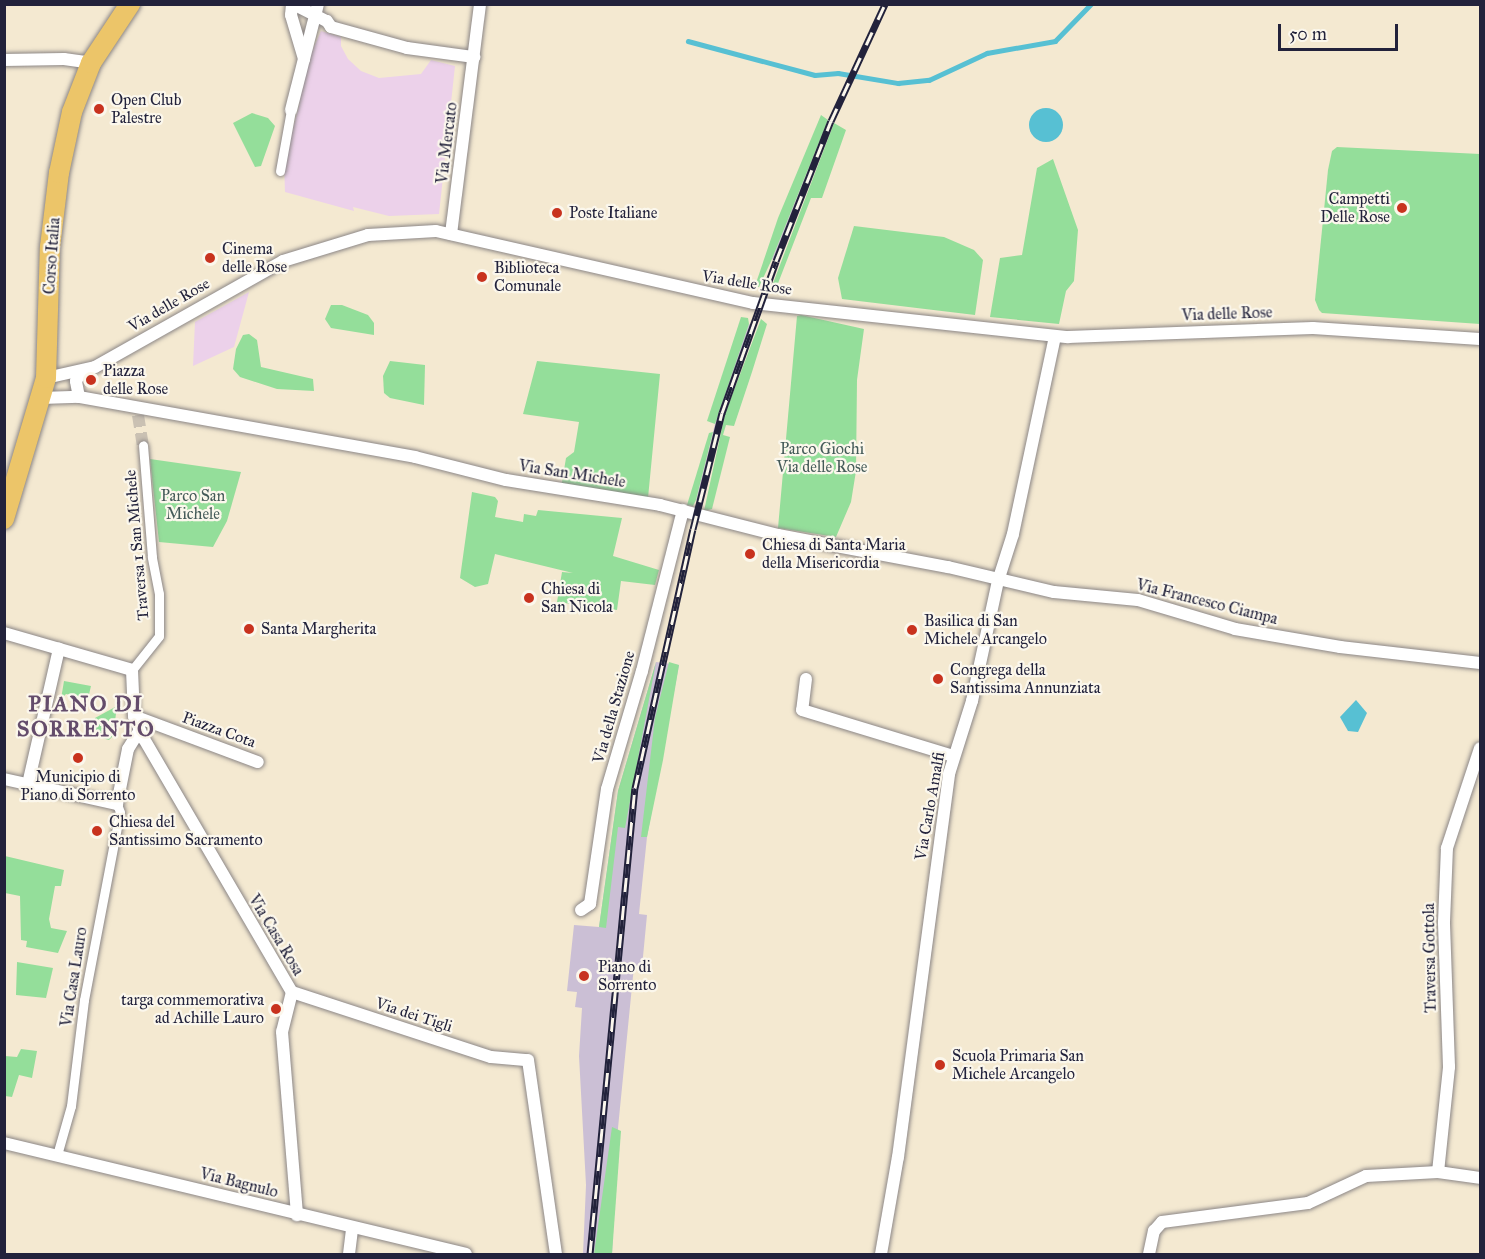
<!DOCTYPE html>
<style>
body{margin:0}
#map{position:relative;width:1485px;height:1259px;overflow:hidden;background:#f4e9d1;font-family:"IM FELL Great Primer",serif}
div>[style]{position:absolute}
.built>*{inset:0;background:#ecd1ea}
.industrial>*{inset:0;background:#cbbfd5}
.green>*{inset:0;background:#94de9a}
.water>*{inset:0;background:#57c0d3}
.round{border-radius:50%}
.stream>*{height:4.5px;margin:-2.25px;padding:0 2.25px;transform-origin:2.25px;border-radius:2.25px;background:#57c0d3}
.minor-tunnel>*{height:12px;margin-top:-6px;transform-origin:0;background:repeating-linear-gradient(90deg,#cac1b3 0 12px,transparent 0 18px)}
.roads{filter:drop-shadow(0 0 2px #8b8686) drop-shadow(0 0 2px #8b8686)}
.pedestrian>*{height:9px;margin:-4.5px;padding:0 4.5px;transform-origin:4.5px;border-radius:4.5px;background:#fff}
.minor>*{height:12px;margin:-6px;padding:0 6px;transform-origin:6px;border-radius:6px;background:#fff}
.primary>*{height:20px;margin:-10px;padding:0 10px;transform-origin:10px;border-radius:10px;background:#ecc569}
.rail>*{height:7px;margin-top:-3.5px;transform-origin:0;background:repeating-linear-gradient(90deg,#fbf7ec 0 14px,#22223b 0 28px);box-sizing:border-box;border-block:2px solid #22223b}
.dots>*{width:16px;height:16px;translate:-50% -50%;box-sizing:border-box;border:3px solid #fbf7ec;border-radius:50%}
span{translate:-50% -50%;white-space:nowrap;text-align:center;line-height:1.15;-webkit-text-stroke:4.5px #fbf7ec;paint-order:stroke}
.poi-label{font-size:16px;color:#22223b}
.left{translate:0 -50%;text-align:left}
.right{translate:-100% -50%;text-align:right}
.street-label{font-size:16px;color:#22223b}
.park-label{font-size:16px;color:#445a58}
.district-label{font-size:22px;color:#644c6b;font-weight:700;letter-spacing:1.5px}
.frame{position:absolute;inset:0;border:6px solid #22223b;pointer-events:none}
.scale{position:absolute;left:1278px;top:24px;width:120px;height:27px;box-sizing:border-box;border:3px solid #22223b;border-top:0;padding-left:8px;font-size:18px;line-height:21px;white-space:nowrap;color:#22223b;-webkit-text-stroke:4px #fbf7ec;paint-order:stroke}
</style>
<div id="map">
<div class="built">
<div style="clip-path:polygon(321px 31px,341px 37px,341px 46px,348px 59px,361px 71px,379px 78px,421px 74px,431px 60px,455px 66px,439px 214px,389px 216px,353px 207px,354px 211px,285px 192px,284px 163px,300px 102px,298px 101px,309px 58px)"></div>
<div style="clip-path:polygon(249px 292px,234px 347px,193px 366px,195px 322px)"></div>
</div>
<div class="industrial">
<div style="clip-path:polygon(828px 120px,834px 123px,779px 262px,772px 259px)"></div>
<div style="clip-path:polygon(749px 324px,755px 326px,725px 414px,703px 502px,696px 500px,718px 412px)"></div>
<div style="clip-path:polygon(656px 662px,679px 665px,647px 837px,639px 914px,647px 915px,642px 967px,634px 966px,618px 1128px,612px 1254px,583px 1254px,586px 1185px,579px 1056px,582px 1008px,575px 1007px,577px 992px,567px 991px,574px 925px,599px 927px,618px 791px)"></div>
</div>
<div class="green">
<div style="clip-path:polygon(252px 113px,268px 118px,275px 126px,261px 166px,255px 167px,233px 123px)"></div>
<div style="clip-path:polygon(821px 115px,828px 120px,772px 259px,759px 287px,755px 286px,778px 218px)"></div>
<div style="clip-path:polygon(834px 123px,846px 130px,822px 198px,811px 198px,777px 286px,772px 286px)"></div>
<div style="clip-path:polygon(1337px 147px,1480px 154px,1480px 324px,1322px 313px,1319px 310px,1315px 300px,1328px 170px,1332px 151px)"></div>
<div style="clip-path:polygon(1053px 159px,1078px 230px,1074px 281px,1066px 291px,1059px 324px,990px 317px,1000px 258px,1022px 255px,1037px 168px)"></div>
<div style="clip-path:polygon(854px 226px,944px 237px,974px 250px,983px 260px,975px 315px,842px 299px,838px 278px)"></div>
<div style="clip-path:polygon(331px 305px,342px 305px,368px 315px,374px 323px,374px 335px,331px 328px,325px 319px)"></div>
<div style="clip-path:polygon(801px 315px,864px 329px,857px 380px,856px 471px,851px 502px,836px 537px,778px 528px,797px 316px)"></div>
<div style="clip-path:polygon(741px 317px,748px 318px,749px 324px,715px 424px,707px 421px)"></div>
<div style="clip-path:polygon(761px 319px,767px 324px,752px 372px,734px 426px,726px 425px,723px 435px,730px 437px,712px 509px,704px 511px,725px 414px)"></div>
<div style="clip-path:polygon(249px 334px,257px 340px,261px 367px,313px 379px,314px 391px,277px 389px,240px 377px,233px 369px,236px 349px,243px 335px)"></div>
<div style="clip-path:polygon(390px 361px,425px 365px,424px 405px,390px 398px,384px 393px,383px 376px)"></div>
<div style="clip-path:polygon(537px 361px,660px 374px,648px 498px,561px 488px,566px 458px,574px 452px,579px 422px,523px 414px)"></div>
<div style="clip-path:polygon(713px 432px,696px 500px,693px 506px,687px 505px,709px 433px)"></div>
<div style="clip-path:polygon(150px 459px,241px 472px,227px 521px,213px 547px,159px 542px)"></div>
<div style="clip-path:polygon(472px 492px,495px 497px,498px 501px,495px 517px,523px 522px,524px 514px,536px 516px,538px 510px,622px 518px,613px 556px,659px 570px,655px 585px,621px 581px,617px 610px,557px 602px,562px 572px,573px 573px,495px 554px,488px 584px,475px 587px,460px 578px)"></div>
<div style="clip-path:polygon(656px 662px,625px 828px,618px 827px,606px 928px,599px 927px,618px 791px)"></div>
<div style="clip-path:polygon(669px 662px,679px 665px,663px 760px,647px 837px,641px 837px,655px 718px)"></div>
<div style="clip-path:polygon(64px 681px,91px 686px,87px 703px,85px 698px,66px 694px,61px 699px)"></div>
<div style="clip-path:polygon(117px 706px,113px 736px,109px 740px,91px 735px,95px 718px)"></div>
<div style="clip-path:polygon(5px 856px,64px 870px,61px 886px,55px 886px,49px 919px,51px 928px,67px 931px,58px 953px,26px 947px,27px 941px,21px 940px,20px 896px,5px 893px)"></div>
<div style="clip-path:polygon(17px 962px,53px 968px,46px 998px,16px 995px)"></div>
<div style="clip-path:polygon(21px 1049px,37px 1051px,32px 1078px,19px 1075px,12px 1097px,5px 1096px,5px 1056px,17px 1057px)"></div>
<div style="clip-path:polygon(612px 1127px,621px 1131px,612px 1254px,594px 1254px)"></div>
</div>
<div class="water">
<div class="round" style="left:1029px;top:108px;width:34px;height:34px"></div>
<div style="clip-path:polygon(1356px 700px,1367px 713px,1358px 732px,1348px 731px,1340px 717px)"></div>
</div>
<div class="stream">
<div style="left:688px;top:41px;width:131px;rotate:15deg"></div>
<div style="left:815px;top:75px;width:23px;rotate:-5deg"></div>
<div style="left:838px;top:73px;width:61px;rotate:9.5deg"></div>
<div style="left:898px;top:83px;width:31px;rotate:-6deg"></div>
<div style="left:929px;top:80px;width:64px;rotate:-25deg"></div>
<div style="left:987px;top:53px;width:69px;rotate:-10deg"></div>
<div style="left:1055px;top:41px;width:52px;rotate:-45.8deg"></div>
</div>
<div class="minor-tunnel">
<div style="left:138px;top:415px;width:30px;rotate:81deg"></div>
</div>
<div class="roads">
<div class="pedestrian">
<div style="left:280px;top:171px;width:62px;rotate:-79.8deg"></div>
<div style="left:132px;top:670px;width:43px;rotate:-51.5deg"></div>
<div style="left:159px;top:636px;width:42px;rotate:-90deg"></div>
<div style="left:159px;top:594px;width:38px;rotate:-101deg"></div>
<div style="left:152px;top:557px;width:112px;rotate:-94.6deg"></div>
<div style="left:57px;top:1155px;width:51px;rotate:-74.1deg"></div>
<div style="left:71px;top:1106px;width:107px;rotate:-83deg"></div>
<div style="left:84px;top:1000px;width:191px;rotate:-79.2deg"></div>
<div style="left:120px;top:812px;width:9px;rotate:-111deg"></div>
</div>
<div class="minor">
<div style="left:292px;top:4px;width:11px;rotate:95deg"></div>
<div style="left:291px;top:15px;width:46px;rotate:73.5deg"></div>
<div style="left:293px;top:4px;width:38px;rotate:27deg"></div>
<div style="left:327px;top:21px;width:7px;rotate:56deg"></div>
<div style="left:331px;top:27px;width:79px;rotate:15.4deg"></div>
<div style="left:407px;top:48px;width:68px;rotate:7.7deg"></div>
<div style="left:4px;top:60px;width:60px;rotate:-1deg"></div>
<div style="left:64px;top:59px;width:27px;rotate:8deg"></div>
<div style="left:291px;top:110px;width:109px;rotate:-75.7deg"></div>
<div style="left:451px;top:234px;width:232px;rotate:-82.8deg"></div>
<div style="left:46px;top:378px;width:50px;rotate:-12.7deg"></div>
<div style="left:95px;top:367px;width:216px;rotate:-29.4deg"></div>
<div style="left:283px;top:261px;width:89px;rotate:-17deg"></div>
<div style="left:368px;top:235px;width:68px;rotate:-3.4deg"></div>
<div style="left:436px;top:231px;width:325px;rotate:12.8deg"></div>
<div style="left:753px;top:303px;width:317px;rotate:6.2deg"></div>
<div style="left:1068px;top:337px;width:245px;rotate:-2.1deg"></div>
<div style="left:1313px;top:328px;width:167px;rotate:3.8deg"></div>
<div style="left:79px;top:397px;width:16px;rotate:-101deg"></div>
<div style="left:76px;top:381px;width:10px;rotate:-61deg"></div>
<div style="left:41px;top:398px;width:38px;rotate:-2deg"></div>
<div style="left:79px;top:397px;width:341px;rotate:10.1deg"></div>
<div style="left:415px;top:457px;width:94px;rotate:14.2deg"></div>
<div style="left:506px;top:480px;width:156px;rotate:9.2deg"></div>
<div style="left:660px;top:505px;width:122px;rotate:14.3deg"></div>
<div style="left:778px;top:535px;width:173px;rotate:10.7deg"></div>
<div style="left:948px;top:567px;width:109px;rotate:13.3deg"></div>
<div style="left:1054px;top:592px;width:84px;rotate:5.4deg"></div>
<div style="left:1138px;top:600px;width:101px;rotate:16.6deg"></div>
<div style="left:1235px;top:629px;width:107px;rotate:9.7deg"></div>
<div style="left:1340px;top:647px;width:141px;rotate:6.5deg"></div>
<div style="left:4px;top:633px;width:133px;rotate:16.1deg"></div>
<div style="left:132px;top:670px;width:46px;rotate:87.5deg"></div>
<div style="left:134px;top:716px;width:25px;rotate:67deg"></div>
<div style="left:144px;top:739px;width:293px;rotate:59.7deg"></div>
<div style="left:292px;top:992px;width:41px;rotate:104deg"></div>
<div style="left:282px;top:1032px;width:184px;rotate:85.3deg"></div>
<div style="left:806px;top:679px;width:31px;rotate:97deg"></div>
<div style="left:802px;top:710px;width:158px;rotate:16.9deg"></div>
<div style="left:134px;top:716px;width:132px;rotate:20.4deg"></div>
<div style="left:4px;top:779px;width:116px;rotate:12.5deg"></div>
<div style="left:117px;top:804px;width:56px;rotate:-78.7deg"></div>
<div style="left:128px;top:749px;width:22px;rotate:-58deg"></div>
<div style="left:28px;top:784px;width:139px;rotate:-77.1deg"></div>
<div style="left:581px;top:910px;width:11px;rotate:-34deg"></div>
<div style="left:590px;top:904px;width:116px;rotate:-81.6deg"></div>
<div style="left:607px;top:789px;width:123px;rotate:-73.5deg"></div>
<div style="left:642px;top:671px;width:166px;rotate:-75.7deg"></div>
<div style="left:292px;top:992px;width:209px;rotate:18.1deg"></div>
<div style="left:491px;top:1057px;width:37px;rotate:5deg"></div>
<div style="left:528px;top:1060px;width:196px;rotate:81.8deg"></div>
<div style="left:4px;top:1143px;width:475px;rotate:13.5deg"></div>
<div style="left:1438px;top:1172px;width:106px;rotate:-84deg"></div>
<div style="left:1449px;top:1067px;width:145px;rotate:-92deg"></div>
<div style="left:1444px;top:922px;width:74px;rotate:-87.7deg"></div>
<div style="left:1447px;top:848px;width:105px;rotate:-71.7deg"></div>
<div style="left:349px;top:1254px;width:24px;rotate:-83deg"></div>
<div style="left:881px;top:1254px;width:98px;rotate:-80.1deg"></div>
<div style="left:898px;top:1157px;width:386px;rotate:-82.4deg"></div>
<div style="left:949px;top:774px;width:77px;rotate:-72.5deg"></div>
<div style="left:972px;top:701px;width:123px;rotate:-77.8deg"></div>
<div style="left:998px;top:581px;width:49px;rotate:-72.3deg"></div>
<div style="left:1013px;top:534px;width:202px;rotate:-78deg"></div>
<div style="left:1149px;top:1254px;width:24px;rotate:-78deg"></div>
<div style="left:1154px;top:1231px;width:12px;rotate:-48deg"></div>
<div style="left:1162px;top:1222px;width:147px;rotate:-7.4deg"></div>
<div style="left:1308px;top:1203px;width:64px;rotate:-25deg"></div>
<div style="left:1366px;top:1176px;width:72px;rotate:-3.2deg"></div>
<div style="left:1438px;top:1172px;width:42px;rotate:8.1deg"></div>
</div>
<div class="primary">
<div style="left:4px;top:519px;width:147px;rotate:-73.4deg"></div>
<div style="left:46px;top:378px;width:131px;rotate:-88.3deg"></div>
<div style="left:50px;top:247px;width:75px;rotate:-83.1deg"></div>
<div style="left:59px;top:173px;width:62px;rotate:-78deg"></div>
<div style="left:72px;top:112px;width:53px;rotate:-68.8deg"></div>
<div style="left:91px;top:63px;width:71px;rotate:-56.5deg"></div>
</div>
</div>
<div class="rail">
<div style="left:590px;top:1254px;width:468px;rotate:-84.5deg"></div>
<div style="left:635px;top:788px;width:265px;rotate:-77.4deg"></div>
<div style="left:693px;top:529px;width:120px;rotate:-76deg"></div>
<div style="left:722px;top:413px;width:161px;rotate:-70.4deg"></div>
<div style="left:776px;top:261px;width:150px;rotate:-68.6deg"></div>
<div style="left:831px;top:121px;width:129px;rotate:-65.2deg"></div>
</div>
<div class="dots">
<div style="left:99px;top:109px;background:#c8321e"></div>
<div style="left:1402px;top:208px;background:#c8321e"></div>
<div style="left:557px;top:213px;background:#c8321e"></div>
<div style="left:210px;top:258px;background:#c8321e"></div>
<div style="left:482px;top:277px;background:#c8321e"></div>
<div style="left:91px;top:380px;background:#c8321e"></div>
<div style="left:750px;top:554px;background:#c8321e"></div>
<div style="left:529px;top:598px;background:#c8321e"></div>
<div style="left:249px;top:629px;background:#c8321e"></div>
<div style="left:912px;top:630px;background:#c8321e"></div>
<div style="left:938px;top:679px;background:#c8321e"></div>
<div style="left:78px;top:758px;background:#c8321e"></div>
<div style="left:97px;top:831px;background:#c8321e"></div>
<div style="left:584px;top:976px;background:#c8321e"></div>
<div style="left:276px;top:1009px;background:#c8321e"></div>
<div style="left:940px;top:1065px;background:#c8321e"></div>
</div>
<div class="poi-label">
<span class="left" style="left:111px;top:109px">Open Club<br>Palestre</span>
<span class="right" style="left:1390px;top:208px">Campetti<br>Delle Rose</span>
<span class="left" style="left:569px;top:213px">Poste Italiane</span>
<span class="left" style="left:222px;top:258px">Cinema<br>delle Rose</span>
<span class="left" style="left:494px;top:277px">Biblioteca<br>Comunale</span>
<span class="left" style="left:103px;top:380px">Piazza<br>delle Rose</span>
<span class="left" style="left:762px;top:554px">Chiesa di Santa Maria<br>della Misericordia</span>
<span class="left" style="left:541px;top:598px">Chiesa di<br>San Nicola</span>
<span class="left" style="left:924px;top:630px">Basilica di San<br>Michele Arcangelo</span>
<span class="left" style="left:261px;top:629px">Santa Margherita</span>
<span class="left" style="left:950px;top:679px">Congrega della<br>Santissima Annunziata</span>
<span style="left:78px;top:786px">Municipio di<br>Piano di Sorrento</span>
<span class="left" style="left:109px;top:831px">Chiesa del<br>Santissimo Sacramento</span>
<span class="left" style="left:598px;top:976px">Piano di<br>Sorrento</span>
<span class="right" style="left:264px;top:1009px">targa commemorativa<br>ad Achille Lauro</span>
<span class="left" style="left:952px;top:1065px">Scuola Primaria San<br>Michele Arcangelo</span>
</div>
<div class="street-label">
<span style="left:447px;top:143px;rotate:-83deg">Via Mercato</span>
<span style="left:52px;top:256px;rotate:-86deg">Corso Italia</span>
<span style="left:747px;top:283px;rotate:9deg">Via delle Rose</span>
<span style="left:169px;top:305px;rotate:-30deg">Via delle Rose</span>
<span style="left:1227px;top:314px;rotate:-2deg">Via delle Rose</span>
<span style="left:572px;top:474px;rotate:9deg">Via San Michele</span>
<span style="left:137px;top:545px;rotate:-95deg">Traversa 1 San Michele</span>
<span style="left:1207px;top:602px;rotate:14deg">Via Francesco Ciampa</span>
<span style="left:614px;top:707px;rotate:-74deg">Via della Stazione</span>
<span style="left:219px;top:730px;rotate:20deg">Piazza Cota</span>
<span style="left:930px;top:806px;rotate:-80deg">Via Carlo Amalfi</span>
<span style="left:276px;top:935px;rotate:59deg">Via Casa Rosa</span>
<span style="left:1430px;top:958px;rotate:-91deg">Traversa Gottola</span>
<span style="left:74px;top:977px;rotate:-81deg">Via Casa Lauro</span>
<span style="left:414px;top:1015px;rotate:18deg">Via dei Tigli</span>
<span style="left:239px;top:1183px;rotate:14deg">Via Bagnulo</span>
</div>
<div class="park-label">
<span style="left:822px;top:458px">Parco Giochi<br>Via delle Rose</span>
<span style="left:193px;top:505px">Parco San<br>Michele</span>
</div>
<div class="district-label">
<span style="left:86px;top:716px">PIANO DI<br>SORRENTO</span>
</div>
<div class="frame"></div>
<div class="scale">50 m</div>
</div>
